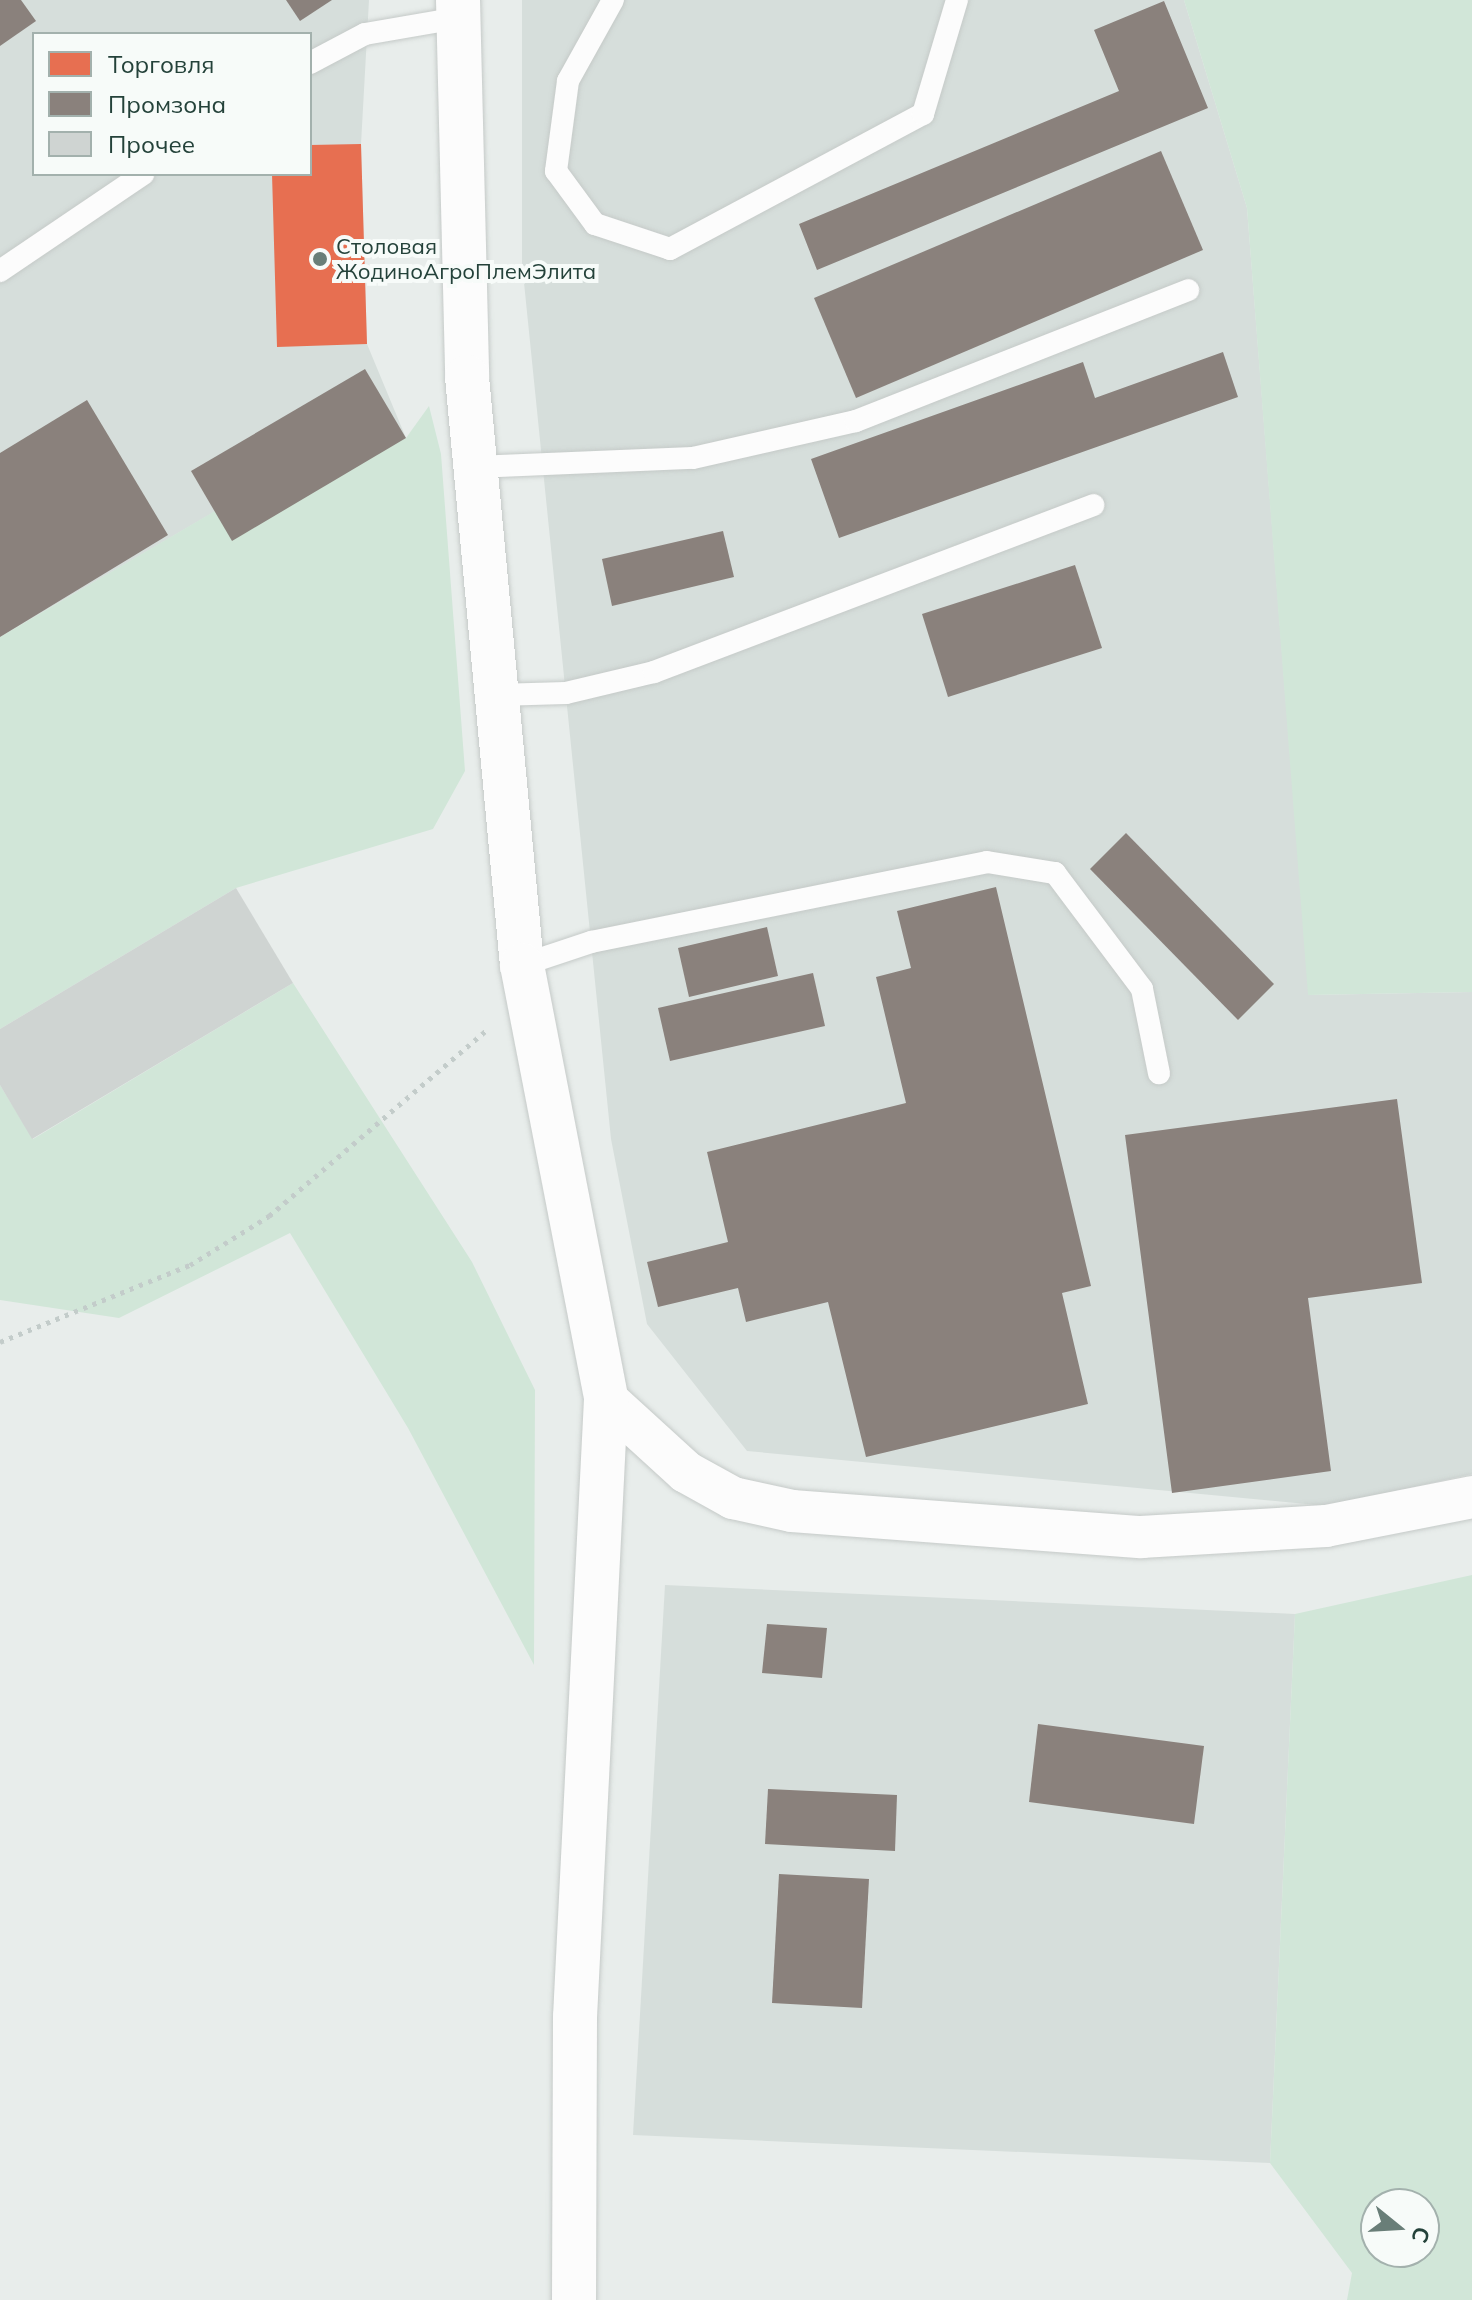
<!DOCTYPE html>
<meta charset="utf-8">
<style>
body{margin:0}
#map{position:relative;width:1472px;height:2300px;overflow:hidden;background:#e8edeb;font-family:Mulish,sans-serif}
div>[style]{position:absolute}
.built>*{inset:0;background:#d6dedb}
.green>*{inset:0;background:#d1e6d8}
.shops>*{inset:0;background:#e76f51}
.industry>*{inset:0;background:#8a817c}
.building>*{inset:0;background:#cfd4d2}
.path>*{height:5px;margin-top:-2.5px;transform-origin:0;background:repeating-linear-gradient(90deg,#c3ccca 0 4px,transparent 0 10px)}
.roads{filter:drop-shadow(0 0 2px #c5cac8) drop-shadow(0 0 2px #c5cac8)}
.service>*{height:22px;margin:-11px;padding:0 11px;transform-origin:11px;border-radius:11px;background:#fcfcfc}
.minor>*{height:42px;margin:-21px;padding:0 21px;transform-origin:21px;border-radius:21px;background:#fcfcfc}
.tertiary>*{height:44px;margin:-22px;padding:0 22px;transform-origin:22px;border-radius:22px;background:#fcfcfc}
.dots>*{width:22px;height:22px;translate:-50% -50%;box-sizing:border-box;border:4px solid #f7fbf9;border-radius:50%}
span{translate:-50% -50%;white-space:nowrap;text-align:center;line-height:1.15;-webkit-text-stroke:8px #f7fbf9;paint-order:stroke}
.poi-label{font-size:22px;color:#24423a}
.left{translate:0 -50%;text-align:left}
.legend{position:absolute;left:32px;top:32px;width:280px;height:144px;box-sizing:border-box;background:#f7fbf9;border:2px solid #a3b1ad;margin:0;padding:10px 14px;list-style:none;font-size:24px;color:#24423a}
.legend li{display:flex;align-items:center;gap:16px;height:40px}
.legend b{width:40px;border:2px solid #a3b1ad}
.north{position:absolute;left:1360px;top:2188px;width:80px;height:80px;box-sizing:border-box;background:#f7fbf9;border:2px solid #a3b1ad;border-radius:50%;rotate:108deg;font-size:22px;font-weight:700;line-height:32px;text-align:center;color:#24423a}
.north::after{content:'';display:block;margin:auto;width:28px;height:36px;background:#697e78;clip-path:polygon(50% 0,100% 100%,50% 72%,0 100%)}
</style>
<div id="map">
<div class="built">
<div style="clip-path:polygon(evenodd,0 0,369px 0,361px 144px,367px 344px,406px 438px,214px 512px,0 637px,0 0,34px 34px,310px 34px,310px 174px,34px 174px,34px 34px)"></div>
<div style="clip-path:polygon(522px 0,1184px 0,1247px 208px,1309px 995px,1472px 992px,1472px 1474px,1327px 1506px,747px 1451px,647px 1324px,611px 1139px,522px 263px)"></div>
<div style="clip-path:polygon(665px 1585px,1295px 1614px,1270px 2163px,633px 2135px)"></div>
</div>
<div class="green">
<div style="clip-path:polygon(1184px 0,1472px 0,1472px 992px,1308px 995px,1247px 208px)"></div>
<div style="clip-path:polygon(429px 406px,441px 454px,465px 771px,433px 829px,236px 888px,0 1029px,0 637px,215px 511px,406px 438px)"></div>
<div style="clip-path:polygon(293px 983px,472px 1262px,535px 1390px,534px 1665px,408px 1428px,290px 1233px,119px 1318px,0 1300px,0 1085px,33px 1139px)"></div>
<div style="clip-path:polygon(evenodd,1472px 1575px,1472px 2300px,1347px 2300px,1352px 2273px,1270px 2163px,1295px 1614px,1472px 1575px,1424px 2204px,1424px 2252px,1376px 2252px,1376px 2204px,1424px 2204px)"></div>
</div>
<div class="shops">
<div style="clip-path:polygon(361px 144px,367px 344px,277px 347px,272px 174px,310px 174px,310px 145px)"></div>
</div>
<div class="industry">
<div style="clip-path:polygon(0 0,21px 0,36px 21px,0 46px)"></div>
<div style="clip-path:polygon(286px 0,332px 0,300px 21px)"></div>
<div style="clip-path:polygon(1164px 1px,1208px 108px,817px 270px,799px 224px,1119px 91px,1094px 30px)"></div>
<div style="clip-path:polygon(1161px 151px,1203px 250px,856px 398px,814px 298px)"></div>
<div style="clip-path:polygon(1223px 352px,1238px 397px,839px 538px,811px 459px,1083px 362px,1095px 398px)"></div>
<div style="clip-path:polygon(365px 369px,406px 438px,232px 541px,191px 471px)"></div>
<div style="clip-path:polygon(87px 400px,168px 535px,0 637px,0 453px)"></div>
<div style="clip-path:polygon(723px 531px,734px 577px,612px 606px,602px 559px)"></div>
<div style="clip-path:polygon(1075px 565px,1102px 648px,948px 697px,922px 614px)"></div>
<div style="clip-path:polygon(1126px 833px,1274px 984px,1238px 1020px,1090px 869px)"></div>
<div style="clip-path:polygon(996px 887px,1091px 1286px,1062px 1293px,1088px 1404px,866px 1457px,828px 1302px,746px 1322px,738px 1288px,658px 1307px,647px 1262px,728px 1242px,707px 1152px,906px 1103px,876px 977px,911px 968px,897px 911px)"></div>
<div style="clip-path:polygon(767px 927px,778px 976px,689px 997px,678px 948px)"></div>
<div style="clip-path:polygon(813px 973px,825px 1026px,670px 1061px,658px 1008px)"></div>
<div style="clip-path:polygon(1397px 1099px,1422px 1283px,1308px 1298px,1331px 1471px,1172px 1493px,1125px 1135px)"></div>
<div style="clip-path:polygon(767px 1624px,827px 1628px,822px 1678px,762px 1673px)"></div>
<div style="clip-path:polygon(1038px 1724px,1204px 1746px,1194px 1824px,1029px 1802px)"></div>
<div style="clip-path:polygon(768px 1789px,897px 1795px,895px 1851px,765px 1844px)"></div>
<div style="clip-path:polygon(779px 1874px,869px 1879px,862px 2008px,772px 2003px)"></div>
</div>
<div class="building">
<div style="clip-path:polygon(236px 888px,293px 983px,32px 1139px,0 1085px,0 1029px)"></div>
</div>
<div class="path">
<div style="left:0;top:1342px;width:205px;rotate:-22.1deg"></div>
<div style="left:190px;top:1265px;width:93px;rotate:-31.8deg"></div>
<div style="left:269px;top:1216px;width:288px;rotate:-40.5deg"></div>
</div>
<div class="roads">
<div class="service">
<div style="left:613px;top:0;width:93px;rotate:119.1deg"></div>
<div style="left:568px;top:81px;width:91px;rotate:97.6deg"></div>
<div style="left:556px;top:171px;width:66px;rotate:53.7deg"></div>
<div style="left:595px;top:224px;width:79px;rotate:18.4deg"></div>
<div style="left:670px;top:249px;width:287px;rotate:-28.1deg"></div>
<div style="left:923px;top:114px;width:119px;rotate:-73.4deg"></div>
<div style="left:310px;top:63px;width:62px;rotate:-27.8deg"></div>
<div style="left:365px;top:34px;width:94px;rotate:-9.8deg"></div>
<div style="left:0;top:271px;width:173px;rotate:-34.1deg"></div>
<div style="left:475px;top:467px;width:218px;rotate:-2.4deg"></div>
<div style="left:693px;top:458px;width:167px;rotate:-12.8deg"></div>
<div style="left:856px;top:421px;width:357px;rotate:-21.5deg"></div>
<div style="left:497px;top:695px;width:69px;rotate:-1.7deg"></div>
<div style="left:566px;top:693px;width:90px;rotate:-13.4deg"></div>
<div style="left:654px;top:672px;width:470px;rotate:-20.8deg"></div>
<div style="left:522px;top:965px;width:73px;rotate:-18.4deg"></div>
<div style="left:591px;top:942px;width:404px;rotate:-11.4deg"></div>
<div style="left:987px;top:862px;width:69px;rotate:9.2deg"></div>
<div style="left:1055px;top:873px;width:145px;rotate:53.1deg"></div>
<div style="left:1142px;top:989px;width:86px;rotate:78.6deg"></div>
</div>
<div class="minor">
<div style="left:606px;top:1399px;width:108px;rotate:42.4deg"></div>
<div style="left:686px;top:1472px;width:54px;rotate:29deg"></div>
<div style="left:733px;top:1498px;width:60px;rotate:12.4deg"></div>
<div style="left:792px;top:1511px;width:350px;rotate:4.3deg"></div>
<div style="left:1141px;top:1537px;width:185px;rotate:-3.4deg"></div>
<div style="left:1326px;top:1526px;width:149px;rotate:-11.2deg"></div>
</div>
<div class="tertiary">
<div style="left:458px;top:0;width:377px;rotate:88.6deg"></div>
<div style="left:467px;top:377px;width:591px;rotate:84.66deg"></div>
<div style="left:522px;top:965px;width:442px;rotate:79deg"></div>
<div style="left:606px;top:1399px;width:619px;rotate:92.87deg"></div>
<div style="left:575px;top:2017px;width:283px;rotate:90.2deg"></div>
</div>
</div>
<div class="dots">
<div style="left:320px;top:259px;background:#697e78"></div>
</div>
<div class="poi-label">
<span class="left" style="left:336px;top:259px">Столовая<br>ЖодиноАгроПлемЭлита</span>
</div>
<ul class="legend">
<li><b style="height:22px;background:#e76f51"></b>Торговля</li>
<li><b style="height:22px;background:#8a817c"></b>Промзона</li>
<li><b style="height:22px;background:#cfd4d2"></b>Прочее</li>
</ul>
<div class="north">С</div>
</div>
